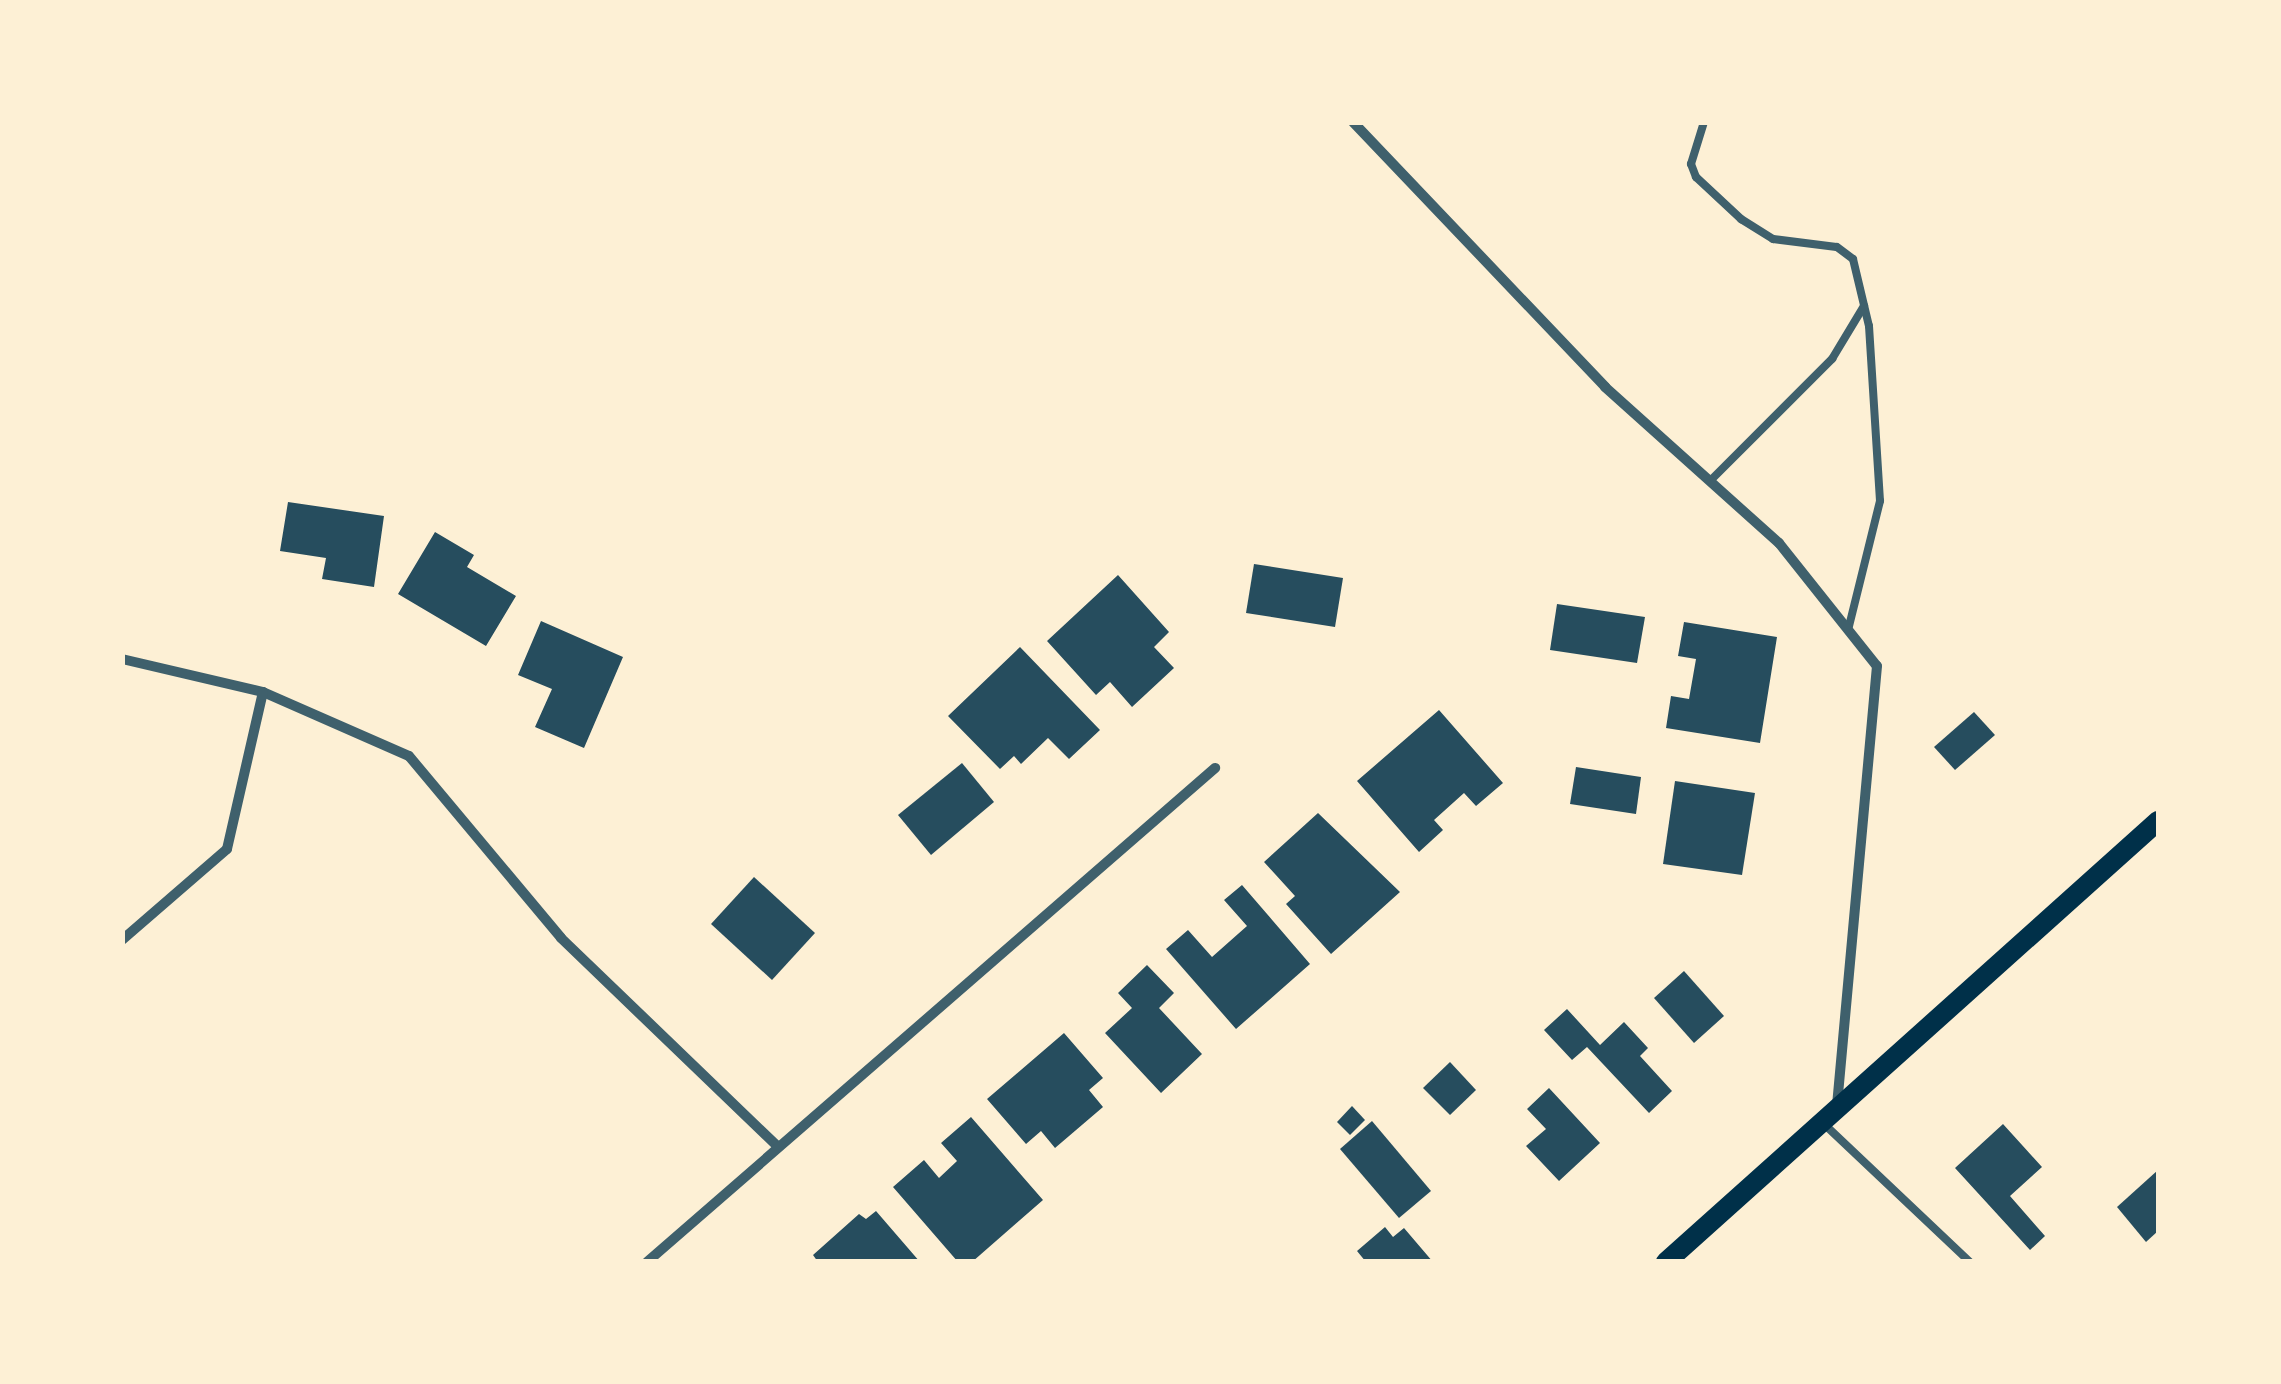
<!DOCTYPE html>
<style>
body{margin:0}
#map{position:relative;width:2281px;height:1384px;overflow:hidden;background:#fdf0d5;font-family:"Public Sans",sans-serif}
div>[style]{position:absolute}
.building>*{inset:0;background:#264d5e}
.service>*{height:8px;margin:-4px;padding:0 4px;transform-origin:4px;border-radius:4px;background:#3f606c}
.minor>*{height:10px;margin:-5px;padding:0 5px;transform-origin:5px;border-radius:5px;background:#3f606c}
.secondary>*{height:20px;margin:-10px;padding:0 10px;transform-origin:10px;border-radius:10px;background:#003049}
span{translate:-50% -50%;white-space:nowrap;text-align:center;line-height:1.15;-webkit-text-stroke:9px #fdf0d5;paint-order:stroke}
.frame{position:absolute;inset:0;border:125px solid #fdf0d5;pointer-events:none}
</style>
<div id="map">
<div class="building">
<div style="clip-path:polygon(288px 502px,384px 516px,374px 587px,322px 579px,326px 558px,280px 551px)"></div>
<div style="clip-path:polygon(435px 532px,474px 555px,467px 567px,516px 596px,486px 646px,398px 594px)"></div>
<div style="clip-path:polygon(1254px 564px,1343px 578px,1335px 627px,1246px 613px)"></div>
<div style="clip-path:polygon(1118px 575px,1169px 632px,1154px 647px,1174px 668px,1132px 707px,1110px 682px,1096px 695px,1047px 641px)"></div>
<div style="clip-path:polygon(1557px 604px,1645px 617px,1637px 663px,1550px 650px)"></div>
<div style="clip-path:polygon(541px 621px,623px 657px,584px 748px,535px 727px,552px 689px,518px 675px)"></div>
<div style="clip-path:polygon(1684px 622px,1777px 637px,1760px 743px,1666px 728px,1671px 696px,1689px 699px,1696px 659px,1678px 656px)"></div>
<div style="clip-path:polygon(1020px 647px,1100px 730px,1069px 759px,1048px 738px,1021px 764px,1014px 756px,1000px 769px,948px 716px)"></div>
<div style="clip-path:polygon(1439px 710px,1503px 783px,1476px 806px,1464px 793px,1434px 820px,1443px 830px,1419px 852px,1357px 781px)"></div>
<div style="clip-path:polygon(1974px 712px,1995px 735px,1955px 770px,1934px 747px)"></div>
<div style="clip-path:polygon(962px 763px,994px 802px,931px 855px,898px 815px)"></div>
<div style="clip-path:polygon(1576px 767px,1641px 777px,1636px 814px,1570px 804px)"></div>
<div style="clip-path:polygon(1675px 781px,1755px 793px,1742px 875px,1663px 864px)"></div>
<div style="clip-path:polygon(1318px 813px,1400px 892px,1331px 954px,1286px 904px,1295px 896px,1264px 862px)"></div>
<div style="clip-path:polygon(754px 877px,815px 933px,772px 980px,711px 924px)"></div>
<div style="clip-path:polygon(1242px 885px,1310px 964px,1236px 1029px,1166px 949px,1188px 930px,1212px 957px,1247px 926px,1224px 900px)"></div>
<div style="clip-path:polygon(1147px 965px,1174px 993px,1159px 1008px,1202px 1054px,1161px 1093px,1105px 1033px,1132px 1008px,1118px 993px)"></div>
<div style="clip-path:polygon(1684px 971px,1724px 1016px,1694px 1043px,1654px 998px)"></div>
<div style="clip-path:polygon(1567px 1009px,1600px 1045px,1624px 1022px,1648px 1048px,1640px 1056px,1672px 1091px,1649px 1113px,1587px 1047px,1572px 1060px,1544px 1030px)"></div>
<div style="clip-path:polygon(1064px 1033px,1103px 1078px,1089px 1090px,1103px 1107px,1055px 1148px,1041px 1131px,1026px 1144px,987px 1099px)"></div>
<div style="clip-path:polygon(1450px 1062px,1476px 1090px,1450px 1115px,1423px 1088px)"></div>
<div style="clip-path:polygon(1549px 1088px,1600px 1143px,1559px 1181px,1526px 1146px,1546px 1129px,1527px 1109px)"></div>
<div style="clip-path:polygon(1352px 1106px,1365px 1120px,1350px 1135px,1337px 1122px)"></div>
<div style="clip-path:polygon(971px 1117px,1043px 1200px,972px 1262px,958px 1262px,893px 1187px,924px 1160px,939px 1178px,957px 1161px,941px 1143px)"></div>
<div style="clip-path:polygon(1372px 1121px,1431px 1191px,1399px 1218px,1340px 1149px)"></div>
<div style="clip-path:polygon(2003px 1124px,2042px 1167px,2010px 1196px,2045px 1236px,2030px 1250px,1955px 1168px)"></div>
<div style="clip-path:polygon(2158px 1170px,2158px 1231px,2146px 1242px,2117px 1207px)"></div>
<div style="clip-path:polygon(876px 1211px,920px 1262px,818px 1262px,813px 1255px,859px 1214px,866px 1219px)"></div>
<div style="clip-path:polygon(1385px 1227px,1393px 1237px,1404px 1228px,1433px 1262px,1366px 1262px,1357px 1251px)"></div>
</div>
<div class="service">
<div style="left:1704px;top:122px;width:44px;rotate:107.2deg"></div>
<div style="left:1691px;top:164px;width:14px;rotate:69deg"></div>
<div style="left:1696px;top:177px;width:62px;rotate:43deg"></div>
<div style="left:1741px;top:219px;width:38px;rotate:32deg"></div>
<div style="left:1773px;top:239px;width:64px;rotate:7.1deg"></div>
<div style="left:1837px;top:247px;width:20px;rotate:37deg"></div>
<div style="left:1853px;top:259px;width:69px;rotate:76.6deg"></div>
<div style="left:1869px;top:326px;width:175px;rotate:86.4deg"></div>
<div style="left:1880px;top:501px;width:133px;rotate:103.9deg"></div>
<div style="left:1710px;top:481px;width:173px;rotate:-45deg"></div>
<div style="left:1832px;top:359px;width:62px;rotate:-58.9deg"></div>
<div style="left:1824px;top:1124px;width:201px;rotate:43.4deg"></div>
</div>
<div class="minor">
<div style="left:1353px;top:122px;width:366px;rotate:46.4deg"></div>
<div style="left:1605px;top:387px;width:234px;rotate:41.9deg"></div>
<div style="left:1779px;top:543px;width:157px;rotate:51.5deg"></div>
<div style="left:1877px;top:666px;width:442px;rotate:95.2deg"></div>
<div style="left:122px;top:659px;width:145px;rotate:13.2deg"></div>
<div style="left:263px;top:692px;width:159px;rotate:23.7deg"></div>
<div style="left:409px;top:756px;width:237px;rotate:50.1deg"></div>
<div style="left:561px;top:938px;width:301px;rotate:43.9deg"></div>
<div style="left:122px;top:940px;width:139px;rotate:-40.9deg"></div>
<div style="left:227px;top:849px;width:161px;rotate:-77.1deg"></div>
<div style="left:647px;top:1262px;width:753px;rotate:-41.01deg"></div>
</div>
<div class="secondary">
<div style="left:1666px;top:1262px;width:661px;rotate:-41.87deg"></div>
</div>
<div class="frame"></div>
</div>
